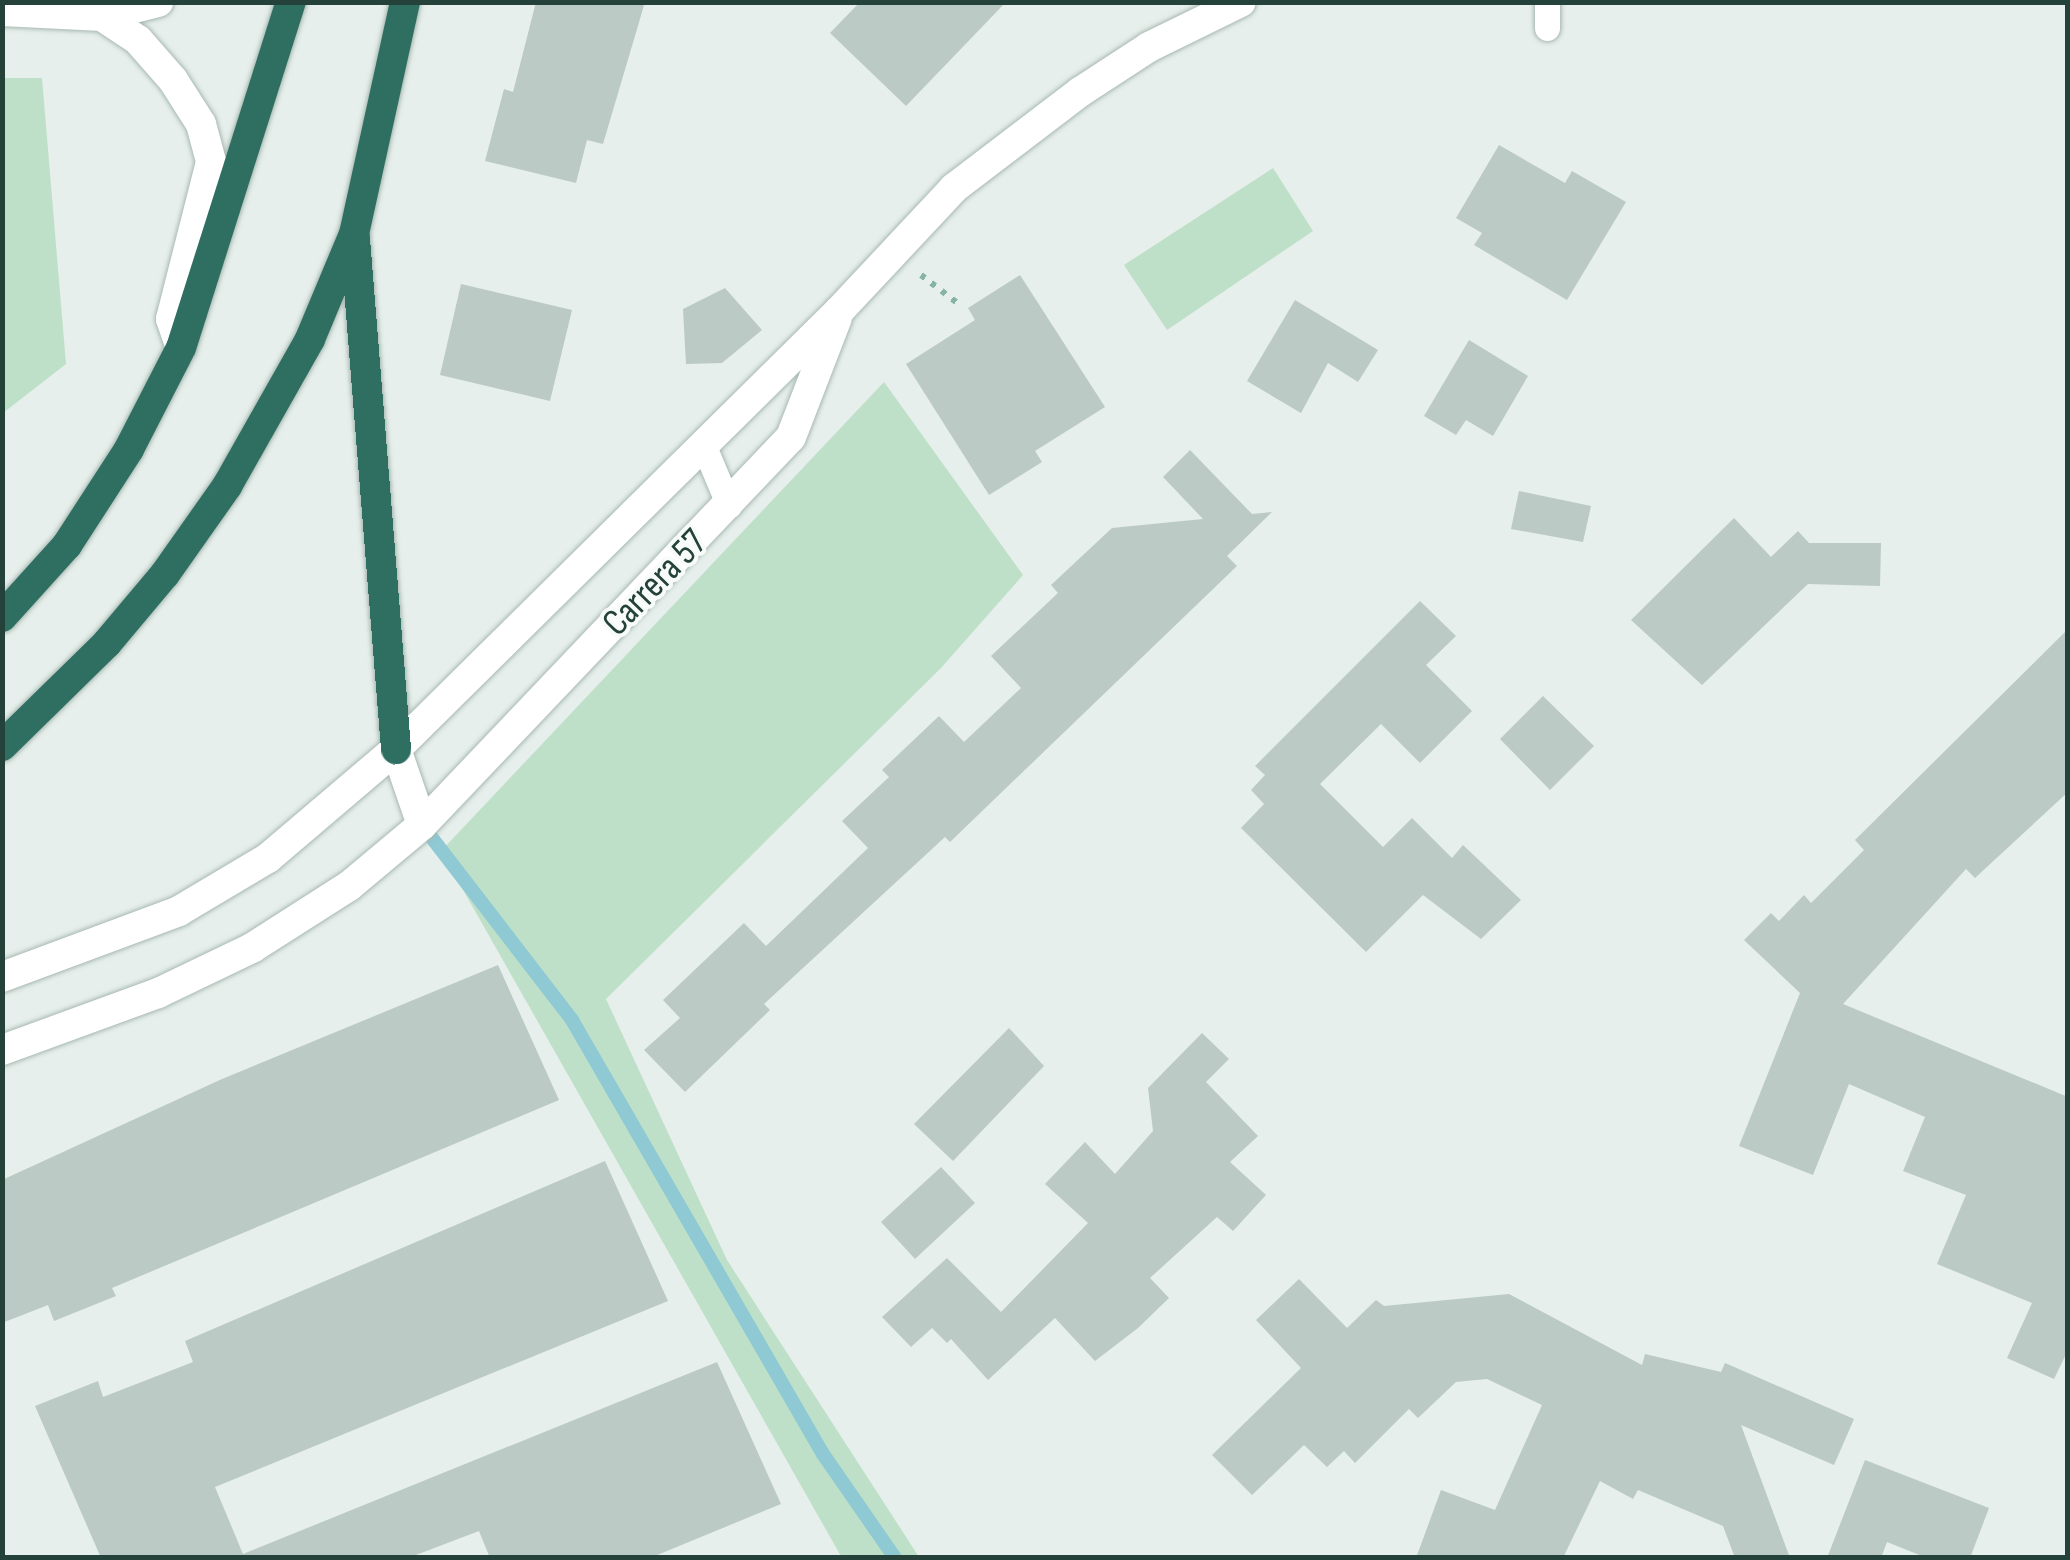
<!DOCTYPE html>
<style>
body{margin:0}
#map{position:relative;width:2070px;height:1560px;overflow:hidden;background:#e6efeb;font-family:"Sofia Sans Condensed",sans-serif}
div>[style]{position:absolute}
.green>*{inset:0;background:#bfe0c8}
.stream>*{height:14px;margin:-7px;padding:0 7px;transform-origin:7px;border-radius:7px;background:#8ec9d4}
.building>*{inset:0;background:#bbcac4}
.path>*{height:6px;margin-top:-3px;transform-origin:0;background:repeating-linear-gradient(90deg,#86b3a5 0 5px,transparent 0 13px)}
.roads{filter:drop-shadow(0 0 2px #a8b8b2) drop-shadow(0 0 2px #a8b8b2)}
.lane>*{height:25px;margin:-12.5px;padding:0 12.5px;transform-origin:12.5px;border-radius:12.5px;background:#fff}
.street>*{height:30px;margin:-15px;padding:0 15px;transform-origin:15px;border-radius:15px;background:#fff}
.secondary>*{height:30px;margin:-15px;padding:0 15px;transform-origin:15px;border-radius:15px;background:#fff}
.highway>*{height:30px;margin:-15px;padding:0 15px;transform-origin:15px;border-radius:15px;background:#2f6f62}
span{translate:-50% -50%;white-space:nowrap;text-align:center;line-height:1.15;-webkit-text-stroke:8px #f7fbf9;paint-order:stroke}
.street-label{font-size:38px;color:#24423a}
.frame{position:absolute;inset:0;border:5px solid #24423a;pointer-events:none}
</style>
<div id="map">
<div class="green">
<div style="clip-path:polygon(3px 78px,42px 78px,66px 364px,3px 413px)"></div>
<div style="clip-path:polygon(1273px 168px,1313px 231px,1167px 330px,1124px 265px)"></div>
<div style="clip-path:polygon(884px 382px,1023px 575px,941px 668px,606px 999px,727px 1260px,919px 1557px,842px 1558px,441px 851px)"></div>
</div>
<div class="stream">
<div style="left:422px;top:825px;width:246px;rotate:52.4deg"></div>
<div style="left:572px;top:1020px;width:501px;rotate:59.96deg"></div>
<div style="left:823px;top:1454px;width:126px;rotate:55.3deg"></div>
</div>
<div class="building">
<div style="clip-path:polygon(536px 2px,645px 2px,603px 144px,587px 140px,576px 183px,485px 161px,504px 89px,513px 92px)"></div>
<div style="clip-path:polygon(860px 2px,1006px 2px,906px 106px,830px 33px)"></div>
<div style="clip-path:polygon(1499px 145px,1565px 183px,1572px 171px,1626px 202px,1567px 300px,1474px 245px,1482px 233px,1456px 218px)"></div>
<div style="clip-path:polygon(1020px 275px,1105px 407px,1035px 451px,1042px 462px,989px 495px,906px 364px,975px 320px,968px 308px)"></div>
<div style="clip-path:polygon(461px 284px,572px 310px,550px 401px,440px 375px)"></div>
<div style="clip-path:polygon(725px 288px,762px 330px,722px 363px,686px 364px,683px 309px)"></div>
<div style="clip-path:polygon(1295px 300px,1378px 350px,1358px 382px,1328px 363px,1301px 413px,1247px 381px)"></div>
<div style="clip-path:polygon(1469px 340px,1528px 376px,1493px 436px,1466px 420px,1456px 435px,1424px 416px)"></div>
<div style="clip-path:polygon(1190px 450px,1252px 514px,1272px 512px,1227px 556px,1237px 566px,950px 842px,945px 837px,764px 1004px,770px 1010px,685px 1092px,644px 1050px,680px 1018px,663px 1000px,744px 923px,766px 946px,868px 848px,842px 821px,889px 777px,882px 770px,939px 716px,964px 742px,1021px 688px,991px 656px,1058px 593px,1051px 585px,1112px 528px,1203px 519px,1163px 477px)"></div>
<div style="clip-path:polygon(1519px 491px,1591px 506px,1583px 542px,1511px 529px)"></div>
<div style="clip-path:polygon(1734px 518px,1771px 557px,1798px 531px,1809px 543px,1881px 543px,1880px 586px,1808px 584px,1702px 685px,1631px 620px)"></div>
<div style="clip-path:polygon(1420px 601px,1456px 636px,1426px 665px,1472px 711px,1420px 763px,1381px 724px,1320px 784px,1383px 847px,1412px 818px,1452px 858px,1463px 845px,1521px 900px,1481px 939px,1423px 895px,1366px 952px,1241px 828px,1264px 804px,1251px 790px,1265px 775px,1255px 766px)"></div>
<div style="clip-path:polygon(2068px 629px,2068px 792px,1975px 878px,1966px 869px,1843px 1004px,2068px 1097px,2068px 1350px,2054px 1379px,2007px 1358px,2032px 1303px,1937px 1264px,1966px 1195px,1903px 1171px,1925px 1117px,1849px 1084px,1813px 1175px,1739px 1146px,1800px 993px,1744px 940px,1771px 913px,1779px 921px,1804px 895px,1811px 903px,1864px 850px,1855px 840px)"></div>
<div style="clip-path:polygon(1543px 696px,1594px 746px,1550px 790px,1500px 739px)"></div>
<div style="clip-path:polygon(498px 965px,559px 1100px,112px 1288px,116px 1296px,54px 1321px,48px 1305px,2px 1323px,2px 1180px,222px 1079px)"></div>
<div style="clip-path:polygon(1009px 1028px,1044px 1066px,953px 1161px,914px 1124px)"></div>
<div style="clip-path:polygon(1202px 1033px,1229px 1059px,1206px 1082px,1258px 1136px,1230px 1162px,1266px 1195px,1233px 1231px,1217px 1217px,1150px 1278px,1169px 1298px,1138px 1328px,1095px 1361px,1055px 1318px,988px 1380px,951px 1339px,947px 1343px,932px 1328px,911px 1347px,882px 1317px,947px 1258px,1001px 1312px,1088px 1223px,1045px 1184px,1085px 1142px,1115px 1174px,1153px 1131px,1148px 1088px)"></div>
<div style="clip-path:polygon(605px 1161px,668px 1301px,215px 1487px,243px 1554px,717px 1362px,781px 1504px,650px 1558px,490px 1558px,479px 1531px,408px 1558px,101px 1558px,35px 1406px,98px 1381px,103px 1397px,193px 1362px,185px 1341px)"></div>
<div style="clip-path:polygon(941px 1167px,975px 1203px,915px 1259px,881px 1222px)"></div>
<div style="clip-path:polygon(1299px 1279px,1347px 1328px,1376px 1300px,1384px 1306px,1509px 1294px,1642px 1365px,1645px 1354px,1721px 1372px,1725px 1363px,1854px 1419px,1834px 1465px,1741px 1425px,1790px 1558px,1735px 1558px,1723px 1526px,1638px 1490px,1633px 1499px,1600px 1481px,1563px 1558px,1416px 1558px,1441px 1490px,1495px 1510px,1542px 1405px,1487px 1379px,1456px 1382px,1418px 1418px,1409px 1409px,1355px 1463px,1344px 1451px,1327px 1467px,1304px 1445px,1252px 1495px,1212px 1455px,1301px 1368px,1256px 1320px)"></div>
<div style="clip-path:polygon(1865px 1460px,1989px 1508px,1970px 1558px,1927px 1558px,1887px 1542px,1881px 1558px,1827px 1558px)"></div>
</div>
<div class="path">
<div style="left:921px;top:275px;width:49px;rotate:37.6deg"></div>
</div>
<div class="roads">
<div class="lane">
<div style="left:1547px;top:28px;width:26px;rotate:-90deg"></div>
<div style="left:703px;top:444px;width:67px;rotate:67.2deg"></div>
</div>
<div class="street">
<div style="left:2px;top:11px;width:100px;rotate:2.9deg"></div>
<div style="left:102px;top:16px;width:58px;rotate:-14deg"></div>
<div style="left:102px;top:16px;width:43px;rotate:33.7deg"></div>
<div style="left:138px;top:40px;width:53px;rotate:48.8deg"></div>
<div style="left:173px;top:80px;width:52px;rotate:57.5deg"></div>
<div style="left:201px;top:124px;width:39px;rotate:75deg"></div>
<div style="left:211px;top:162px;width:162px;rotate:104.3deg"></div>
<div style="left:171px;top:319px;width:31px;rotate:71deg"></div>
<div style="left:396px;top:749px;width:623px;rotate:-44.67deg"></div>
<div style="left:839px;top:311px;width:168px;rotate:-46.9deg"></div>
<div style="left:954px;top:188px;width:158px;rotate:-37.3deg"></div>
<div style="left:1080px;top:92px;width:82px;rotate:-33.1deg"></div>
<div style="left:1149px;top:47px;width:102px;rotate:-26.1deg"></div>
<div style="left:422px;top:825px;width:535px;rotate:-46.44deg"></div>
<div style="left:791px;top:437px;width:128px;rotate:-68.9deg"></div>
</div>
<div class="secondary">
<div style="left:2px;top:977px;width:189px;rotate:-20.4deg"></div>
<div style="left:179px;top:911px;width:104px;rotate:-30.8deg"></div>
<div style="left:268px;top:858px;width:168px;rotate:-40.4deg"></div>
<div style="left:396px;top:749px;width:80px;rotate:71.1deg"></div>
<div style="left:422px;top:825px;width:95px;rotate:140.1deg"></div>
<div style="left:349px;top:886px;width:115px;rotate:147.4deg"></div>
<div style="left:252px;top:948px;width:104px;rotate:154.4deg"></div>
<div style="left:158px;top:993px;width:166px;rotate:159.9deg"></div>
</div>
<div class="highway">
<div style="left:355px;top:239px;width:512px;rotate:85.4deg"></div>
<div style="left:2px;top:617px;width:97px;rotate:-47.9deg"></div>
<div style="left:67px;top:545px;width:114px;rotate:-57.1deg"></div>
<div style="left:129px;top:449px;width:114px;rotate:-62.8deg"></div>
<div style="left:181px;top:348px;width:363px;rotate:-72.4deg"></div>
<div style="left:2px;top:746px;width:147px;rotate:-44.4deg"></div>
<div style="left:107px;top:643px;width:90px;rotate:-50deg"></div>
<div style="left:165px;top:574px;width:108px;rotate:-54.8deg"></div>
<div style="left:227px;top:486px;width:169px;rotate:-60.5deg"></div>
<div style="left:310px;top:339px;width:114px;rotate:-67.3deg"></div>
<div style="left:354px;top:234px;width:238px;rotate:-77.6deg"></div>
</div>
</div>
<div class="street-label">
<span style="left:655px;top:583px;rotate:-46deg">Carrera 57</span>
</div>
<div class="frame"></div>
</div>
